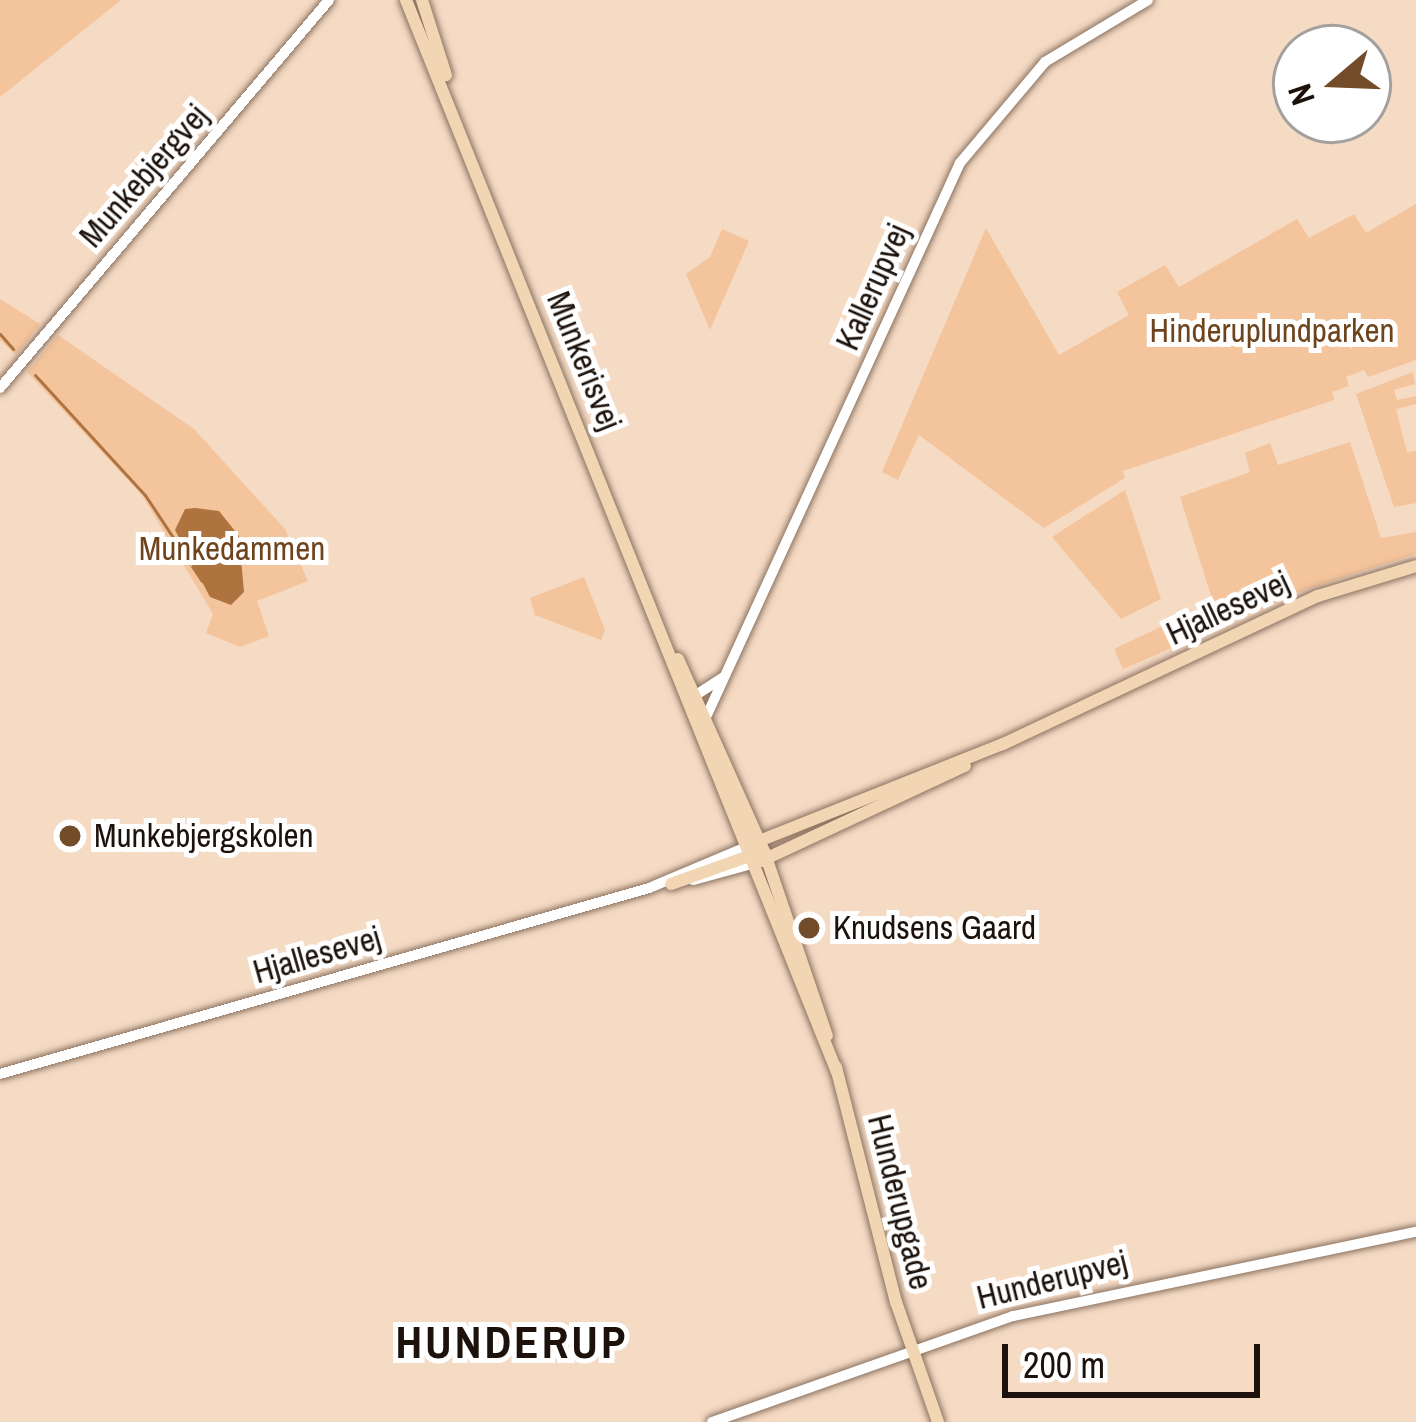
<!DOCTYPE html>
<style>
body{margin:0}
#map{position:relative;width:1416px;height:1422px;overflow:hidden;background:#f5dac4;font-family:"Archivo Narrow",sans-serif}
div>[style]{position:absolute}
.green>*{inset:0;background:#f4c49c}
.water>*{inset:0;background:#ae733f}
.stream>*{height:3px;margin:-1.5px;padding:0 1.5px;transform-origin:1.5px;border-radius:1.5px;background:#ae733f}
.roads{filter:drop-shadow(0 0 3px #8b7360) drop-shadow(0 0 3px #8b7360)}
.tertiary>*{height:10px;margin:-5px;padding:0 5px;transform-origin:5px;border-radius:5px;background:#fff}
.secondary>*{height:12px;margin:-6px;padding:0 6px;transform-origin:6px;border-radius:6px;background:#f2d6b4}
.dots>*{width:33px;height:33px;translate:-50% -50%;box-sizing:border-box;border:6px solid #fff;border-radius:50%}
span{translate:-50% -50%;white-space:nowrap;text-align:center;line-height:1.15;-webkit-text-stroke:10px #fff;paint-order:stroke}
.street-label{font-size:33px;color:#1c120b}
.park-label{font-size:33px;color:#6e441d}
.poi-label{font-size:33px;color:#1c120b}
.left{translate:0 -50%;text-align:left}
.district-label{font-size:45px;color:#1c120b;font-weight:700;letter-spacing:3px}
.north{position:absolute;left:1272px;top:24px;width:120px;height:120px;box-sizing:border-box;background:#fff;border:3px solid #a4a09d;border-radius:50%;rotate:251deg;font-size:33px;font-weight:700;line-height:48px;text-align:center;color:#1c120b}
.north::after{content:'';display:block;margin:auto;width:42px;height:54px;background:#734c29;clip-path:polygon(50% 0,100% 100%,50% 72%,0 100%)}
.scale{position:absolute;left:1002px;top:1344px;width:258px;height:54px;box-sizing:border-box;border:6px solid #1c120b;border-top:0;padding-left:15px;font-size:36px;line-height:42px;white-space:nowrap;color:#1c120b;-webkit-text-stroke:9px #fff;paint-order:stroke}
</style>
<div id="map">
<div class="green">
<div style="clip-path:polygon(0 0,121px 0,0 97px)"></div>
<div style="clip-path:polygon(1416px 204px,1416px 360px,1368px 377px,1364px 370px,1346px 377px,1349px 386px,1332px 392px,1334px 400px,1123px 471px,1125px 478px,1044px 528px,919px 435px,898px 480px,882px 472px,986px 228px,1059px 355px,1129px 315px,1117px 292px,1165px 265px,1179px 287px,1297px 219px,1309px 238px,1354px 214px,1366px 233px)"></div>
<div style="clip-path:polygon(722px 229px,749px 241px,710px 330px,686px 274px,710px 257px)"></div>
<div style="clip-path:polygon(0 299px,40px 324px,16px 355px,0 340px)"></div>
<div style="clip-path:polygon(58px 335px,194px 429px,285px 529px,308px 581px,257px 601px,269px 636px,240px 647px,206px 633px,213px 614px,142px 495px,27px 372px)"></div>
<div style="clip-path:polygon(1413px 372px,1415px 384px,1394px 390px,1397px 400px,1416px 396px,1416px 404px,1396px 409px,1407px 452px,1416px 451px,1416px 503px,1394px 507px,1356px 394px)"></div>
<div style="clip-path:polygon(1350px 442px,1381px 538px,1416px 532px,1416px 554px,1307px 589px,1123px 669px,1114px 649px,1213px 602px,1180px 497px,1250px 472px,1245px 453px,1270px 443px,1278px 465px)"></div>
<div style="clip-path:polygon(1125px 490px,1161px 599px,1121px 619px,1052px 537px)"></div>
<div style="clip-path:polygon(584px 577px,605px 630px,601px 640px,535px 615px,530px 598px)"></div>
</div>
<div class="water">
<div style="clip-path:polygon(195px 508px,219px 511px,239px 536px,244px 592px,231px 605px,210px 597px,175px 530px,185px 509px)"></div>
</div>
<div class="stream">
<div style="left:0;top:334px;width:20px;rotate:49deg"></div>
<div style="left:35px;top:375px;width:163px;rotate:47.5deg"></div>
<div style="left:145px;top:495px;width:103px;rotate:56.5deg"></div>
</div>
<div class="roads">
<div class="tertiary">
<div style="left:0;top:388px;width:509px;rotate:-49.7deg"></div>
<div style="left:696px;top:695px;width:33px;rotate:-33deg"></div>
<div style="left:707px;top:715px;width:607px;rotate:-65.38deg"></div>
<div style="left:960px;top:163px;width:132px;rotate:-49.9deg"></div>
<div style="left:1045px;top:62px;width:120px;rotate:-31deg"></div>
<div style="left:693px;top:880px;width:57px;rotate:-15.3deg"></div>
<div style="left:0;top:1074px;width:675px;rotate:-15.99deg"></div>
<div style="left:649px;top:888px;width:111px;rotate:-22.9deg"></div>
<div style="left:712px;top:1422px;width:319px;rotate:-19.4deg"></div>
<div style="left:1013px;top:1316px;width:412px;rotate:-11.8deg"></div>
</div>
<div class="secondary">
<div style="left:406px;top:0;width:1155px;rotate:68.1deg"></div>
<div style="left:422px;top:0;width:79px;rotate:72.3deg"></div>
<div style="left:678px;top:659px;width:210px;rotate:65.9deg"></div>
<div style="left:764px;top:851px;width:195px;rotate:71.2deg"></div>
<div style="left:712px;top:749px;width:109px;rotate:67.9deg"></div>
<div style="left:753px;top:850px;width:14px;rotate:36deg"></div>
<div style="left:759px;top:841px;width:263px;rotate:-21.7deg"></div>
<div style="left:1003px;top:744px;width:348px;rotate:-25.2deg"></div>
<div style="left:1318px;top:596px;width:102px;rotate:-17deg"></div>
<div style="left:761px;top:861px;width:225px;rotate:-25deg"></div>
<div style="left:671px;top:884px;width:83px;rotate:-19.7deg"></div>
<div style="left:836px;top:1067px;width:243px;rotate:75.7deg"></div>
<div style="left:896px;top:1302px;width:127px;rotate:70.7deg"></div>
</div>
</div>
<div class="dots">
<div style="left:70px;top:836px;background:#734c29"></div>
<div style="left:809px;top:928px;background:#734c29"></div>
</div>
<div class="street-label">
<span style="left:144px;top:176px;rotate:-49deg">Munkebjergvej</span>
<span style="left:873px;top:287px;rotate:-66deg">Kallerupvej</span>
<span style="left:584px;top:361px;rotate:68deg">Munkerisvej</span>
<span style="left:1228px;top:608px;rotate:-25deg">Hjallesevej</span>
<span style="left:317px;top:955px;rotate:-16deg">Hjallesevej</span>
<span style="left:900px;top:1202px;rotate:76deg">Hunderupgade</span>
<span style="left:1052px;top:1280px;rotate:-14deg">Hunderupvej</span>
</div>
<div class="park-label">
<span style="left:1272px;top:331px">Hinderuplundparken</span>
<span style="left:232px;top:549px">Munkedammen</span>
</div>
<div class="poi-label">
<span class="left" style="left:94px;top:836px">Munkebjergskolen</span>
<span class="left" style="left:833px;top:928px">Knudsens Gaard</span>
</div>
<div class="district-label">
<span style="left:512px;top:1342px">HUNDERUP</span>
</div>
<div class="north">N</div>
<div class="scale">200 m</div>
</div>
